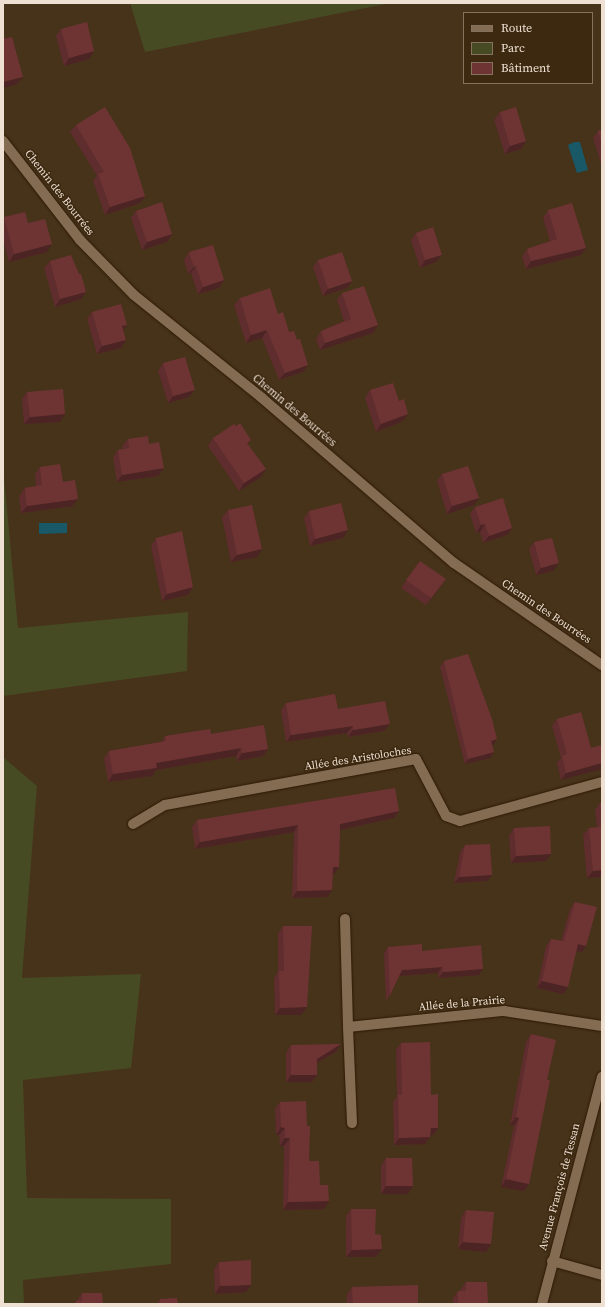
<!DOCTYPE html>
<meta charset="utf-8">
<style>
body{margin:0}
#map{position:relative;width:605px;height:1307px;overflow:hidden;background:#47321a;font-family:"Source Serif 4",serif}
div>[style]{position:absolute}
.green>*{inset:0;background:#474b23}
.water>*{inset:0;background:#195866}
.roads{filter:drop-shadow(0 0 1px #2d1902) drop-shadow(0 0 1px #2d1902)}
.minor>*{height:10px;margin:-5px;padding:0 5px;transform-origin:5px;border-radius:5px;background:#846c53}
.wall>*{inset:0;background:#5f2d2d}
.shaded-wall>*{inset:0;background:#4d2424}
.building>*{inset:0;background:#6e3434}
span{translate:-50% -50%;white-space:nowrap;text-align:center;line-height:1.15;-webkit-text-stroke:3px #3d2810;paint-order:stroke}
.street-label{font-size:11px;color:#eee0d3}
.frame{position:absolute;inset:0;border:4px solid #eee0d3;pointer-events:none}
.legend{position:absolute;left:463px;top:12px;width:130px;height:72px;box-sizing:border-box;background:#3d2810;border:1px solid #84725e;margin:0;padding:5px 7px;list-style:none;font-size:12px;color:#eee0d3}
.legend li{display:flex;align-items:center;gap:8px;height:20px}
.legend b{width:20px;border:1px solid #84725e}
</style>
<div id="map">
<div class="green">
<div style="clip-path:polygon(130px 3px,391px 3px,145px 52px)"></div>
<div style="clip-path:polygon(3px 466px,18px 628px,188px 612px,187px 671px,3px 696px)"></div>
<div style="clip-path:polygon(3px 757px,37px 786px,22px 978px,141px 974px,131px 1068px,23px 1080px,27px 1198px,171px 1199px,171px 1264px,23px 1280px,24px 1304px,3px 1304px)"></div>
</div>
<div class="water">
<div style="clip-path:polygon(574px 142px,580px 142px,588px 170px,577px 173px,568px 145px)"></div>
<div style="clip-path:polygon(39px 523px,67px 523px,67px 533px,39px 534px)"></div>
</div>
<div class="roads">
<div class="minor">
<div style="left:3px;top:141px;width:125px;rotate:52.1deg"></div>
<div style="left:80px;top:240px;width:77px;rotate:45.5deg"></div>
<div style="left:134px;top:295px;width:164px;rotate:38.8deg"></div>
<div style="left:262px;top:398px;width:253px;rotate:40.7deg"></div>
<div style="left:454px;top:563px;width:180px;rotate:34.6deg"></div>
<div style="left:133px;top:824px;width:37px;rotate:-31deg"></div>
<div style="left:165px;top:805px;width:255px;rotate:-10.4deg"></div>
<div style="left:416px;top:759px;width:64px;rotate:62.2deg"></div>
<div style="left:446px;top:816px;width:15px;rotate:20deg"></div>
<div style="left:460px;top:821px;width:147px;rotate:-15.4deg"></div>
<div style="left:345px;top:919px;width:108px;rotate:88.4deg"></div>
<div style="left:352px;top:1123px;width:96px;rotate:-92.4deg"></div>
<div style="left:348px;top:1027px;width:157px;rotate:-5.9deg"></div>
<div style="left:504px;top:1011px;width:99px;rotate:8.7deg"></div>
<div style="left:552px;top:1261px;width:52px;rotate:15.6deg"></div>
<div style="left:542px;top:1304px;width:235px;rotate:-75.2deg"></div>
</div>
</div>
<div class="wall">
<div style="clip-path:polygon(61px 29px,94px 51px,89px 59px,64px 66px,56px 36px)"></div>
<div style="clip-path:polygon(500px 112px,526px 141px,521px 149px,505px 154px,494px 120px)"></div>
<div style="clip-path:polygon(76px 125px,145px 196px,140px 203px,105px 215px,93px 181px,97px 176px,70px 132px)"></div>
<div style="clip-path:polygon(602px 130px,602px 167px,593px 138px,598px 131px)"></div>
<div style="clip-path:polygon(548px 210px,581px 255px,526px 269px,522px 257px,527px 249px,550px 241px,543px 218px)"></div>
<div style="clip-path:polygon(136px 211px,172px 234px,167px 242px,142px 250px,131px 218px)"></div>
<div style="clip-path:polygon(4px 217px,28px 223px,47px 252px,9px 262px,3px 240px,3px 219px)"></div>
<div style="clip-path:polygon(416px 233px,436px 262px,420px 268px,411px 240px)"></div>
<div style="clip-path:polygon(189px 252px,224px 280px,219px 288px,198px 294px,191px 273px,188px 274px,184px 260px)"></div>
<div style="clip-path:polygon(318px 260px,352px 281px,347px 288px,323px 296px,313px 267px)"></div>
<div style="clip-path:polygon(50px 261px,79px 274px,86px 292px,81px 299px,55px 307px,44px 268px)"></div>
<div style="clip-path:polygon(342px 293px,373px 333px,320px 350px,316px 339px,321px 331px,344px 321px,337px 300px)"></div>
<div style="clip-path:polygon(240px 298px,278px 314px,289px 332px,297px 340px,303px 372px,279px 380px,262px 338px,246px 343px,234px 305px)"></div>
<div style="clip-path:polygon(92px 312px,127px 325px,123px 330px,121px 348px,97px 354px,87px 319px)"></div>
<div style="clip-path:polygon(163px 363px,189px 397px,168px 403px,158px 371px)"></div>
<div style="clip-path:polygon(370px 390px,403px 421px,376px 432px,365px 398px)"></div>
<div style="clip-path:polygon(27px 392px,60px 422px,24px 424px,22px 399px)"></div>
<div style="clip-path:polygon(213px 438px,248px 444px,261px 477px,239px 491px,208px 446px)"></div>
<div style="clip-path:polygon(128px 439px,149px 444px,164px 468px,158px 476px,117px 482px,113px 457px,118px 450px,123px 449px,122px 446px)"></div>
<div style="clip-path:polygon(40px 467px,63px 482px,78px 499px,72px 506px,21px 513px,19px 496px,25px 488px,36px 486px,35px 474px)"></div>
<div style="clip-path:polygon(442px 474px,474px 505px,447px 514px,437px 481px)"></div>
<div style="clip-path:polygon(475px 507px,512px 528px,507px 535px,483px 543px,480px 532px,476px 533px,470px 514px)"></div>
<div style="clip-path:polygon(228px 510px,257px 557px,231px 562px,222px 517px)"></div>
<div style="clip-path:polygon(309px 511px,343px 538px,310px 546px,304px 518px)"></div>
<div style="clip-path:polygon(156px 538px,193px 587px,188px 595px,162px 601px,151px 546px)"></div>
<div style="clip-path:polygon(534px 542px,553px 571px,536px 575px,529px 549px)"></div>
<div style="clip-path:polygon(420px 561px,441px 586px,426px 605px,401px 588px)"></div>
<div style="clip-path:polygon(444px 661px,493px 745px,492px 745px,494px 752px,490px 758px,465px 764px,440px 667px)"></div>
<div style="clip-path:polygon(286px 703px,338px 709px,384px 731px,348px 737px,347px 733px,286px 742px,281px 710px)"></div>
<div style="clip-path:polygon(557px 719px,591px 748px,561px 780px,557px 763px,561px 758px,552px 726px)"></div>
<div style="clip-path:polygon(211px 734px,268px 749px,263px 756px,237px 761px,236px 756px,156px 770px,152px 776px,108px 782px,104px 758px,109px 751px,162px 742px,165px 736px)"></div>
<div style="clip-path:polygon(600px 803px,602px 803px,602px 877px,587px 878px,583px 835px,589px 828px,597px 827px,595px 810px)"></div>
<div style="clip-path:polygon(399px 811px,394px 818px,340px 830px,339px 867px,334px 874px,333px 874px,332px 890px,327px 897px,292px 898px,294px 832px,195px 849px,192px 827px,197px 820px)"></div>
<div style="clip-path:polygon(514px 828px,546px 861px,511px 863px,509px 836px)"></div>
<div style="clip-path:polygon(465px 845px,487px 881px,454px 883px,460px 852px)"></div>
<div style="clip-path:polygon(575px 902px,586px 946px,582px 952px,576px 951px,563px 994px,537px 988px,546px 946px,551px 939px,561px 941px,570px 909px)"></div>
<div style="clip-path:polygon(283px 926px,301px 1015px,275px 1015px,274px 979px,278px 972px,278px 934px)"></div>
<div style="clip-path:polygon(388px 947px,422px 951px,479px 975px,439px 978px,438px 973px,399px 976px,390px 995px,386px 1001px,384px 953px)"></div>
<div style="clip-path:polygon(531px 1034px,547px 1080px,529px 1184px,524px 1191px,501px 1187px,514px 1126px,510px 1125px,526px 1042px)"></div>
<div style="clip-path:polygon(401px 1043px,431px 1095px,438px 1128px,433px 1135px,430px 1135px,430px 1137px,425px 1144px,394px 1145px,393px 1102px,397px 1097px,396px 1050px)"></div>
<div style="clip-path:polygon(291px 1045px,336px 1052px,317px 1063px,317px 1075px,312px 1082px,286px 1082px,286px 1053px)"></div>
<div style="clip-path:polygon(280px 1102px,307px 1126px,309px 1161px,320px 1185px,324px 1209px,283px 1210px,284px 1146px,280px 1146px,279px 1135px,276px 1135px,275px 1109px)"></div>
<div style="clip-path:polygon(386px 1158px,408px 1194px,381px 1194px,381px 1166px)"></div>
<div style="clip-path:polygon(351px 1209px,375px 1234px,376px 1257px,346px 1257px,346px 1216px)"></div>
<div style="clip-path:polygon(466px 1210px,486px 1252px,458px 1249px,461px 1218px)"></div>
<div style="clip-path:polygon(219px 1262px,246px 1292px,215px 1294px,214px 1269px)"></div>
<div style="clip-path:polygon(466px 1282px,488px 1304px,453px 1304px,453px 1298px,458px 1291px,461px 1291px,461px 1289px)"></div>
<div style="clip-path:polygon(352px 1287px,418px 1304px,347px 1304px,347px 1294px)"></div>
<div style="clip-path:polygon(82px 1293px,103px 1304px,74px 1304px,76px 1301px,77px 1301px)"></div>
<div style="clip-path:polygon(160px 1299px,160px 1304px,156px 1304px)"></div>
</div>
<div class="shaded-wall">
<div style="clip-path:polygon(94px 51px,89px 59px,64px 66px,69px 58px)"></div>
<div style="clip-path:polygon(23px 77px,17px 84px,3px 88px,3px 82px)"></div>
<div style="clip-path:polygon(526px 141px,521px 149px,505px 154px,510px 146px)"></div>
<div style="clip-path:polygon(145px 196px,140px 203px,105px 215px,110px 207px)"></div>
<div style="clip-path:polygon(172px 234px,167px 242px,142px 250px,147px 242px)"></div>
<div style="clip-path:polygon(52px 244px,47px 252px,9px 262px,14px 254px)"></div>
<div style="clip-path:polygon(586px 248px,581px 255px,526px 269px,531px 261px)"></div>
<div style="clip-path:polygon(442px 255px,436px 262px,420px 268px,425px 260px)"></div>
<div style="clip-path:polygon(196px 266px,191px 273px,188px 274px,194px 267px)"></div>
<div style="clip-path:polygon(224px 280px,219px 288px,198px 294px,203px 287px)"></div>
<div style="clip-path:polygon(352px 281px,347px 288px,323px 296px,328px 289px)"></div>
<div style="clip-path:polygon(86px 292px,81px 299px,55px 307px,60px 299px)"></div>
<div style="clip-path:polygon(127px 325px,122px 332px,122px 326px)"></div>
<div style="clip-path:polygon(378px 325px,373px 333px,320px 350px,325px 343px)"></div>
<div style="clip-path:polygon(267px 330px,262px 338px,246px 343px,251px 335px)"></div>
<div style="clip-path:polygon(126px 340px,121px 348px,97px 354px,102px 346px)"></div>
<div style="clip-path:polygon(308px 365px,303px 372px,279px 380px,285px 373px)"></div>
<div style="clip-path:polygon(195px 390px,189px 397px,168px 403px,173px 396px)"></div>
<div style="clip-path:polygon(65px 414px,60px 422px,24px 424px,30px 417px)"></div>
<div style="clip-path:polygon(408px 414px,403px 421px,376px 432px,381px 424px)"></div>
<div style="clip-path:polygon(164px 468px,158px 476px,117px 482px,122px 475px)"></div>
<div style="clip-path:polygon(266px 469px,261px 477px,239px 491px,244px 483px)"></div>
<div style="clip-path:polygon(479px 498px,474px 505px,447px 514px,452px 506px)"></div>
<div style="clip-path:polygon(78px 499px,72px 506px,21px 513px,27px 506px)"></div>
<div style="clip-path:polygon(485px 524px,480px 532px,476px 533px,481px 525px)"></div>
<div style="clip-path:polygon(512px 528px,507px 535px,483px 543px,489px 536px)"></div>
<div style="clip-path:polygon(348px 530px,343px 538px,310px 546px,315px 539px)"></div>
<div style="clip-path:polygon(262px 549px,257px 557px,231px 562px,237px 555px)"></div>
<div style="clip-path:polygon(559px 563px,553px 571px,536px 575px,541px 568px)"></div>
<div style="clip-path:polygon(446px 579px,441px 586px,426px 605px,431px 598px)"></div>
<div style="clip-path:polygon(193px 587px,188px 595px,162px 601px,167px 594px)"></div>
<div style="clip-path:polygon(390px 724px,384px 731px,348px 737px,353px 730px)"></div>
<div style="clip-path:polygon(353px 726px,347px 733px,286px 742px,291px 735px)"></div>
<div style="clip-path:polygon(497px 739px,493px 745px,487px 747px,491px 741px)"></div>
<div style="clip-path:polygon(241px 748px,236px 756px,156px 770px,152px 776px,108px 782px,113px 774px,156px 763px)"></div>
<div style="clip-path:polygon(268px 749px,263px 756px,237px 761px,242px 753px)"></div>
<div style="clip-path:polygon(494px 752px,490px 758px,465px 764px,468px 759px)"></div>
<div style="clip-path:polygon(602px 763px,602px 769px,561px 780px,566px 773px)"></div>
<div style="clip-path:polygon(399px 811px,394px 818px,335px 831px,340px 824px)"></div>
<div style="clip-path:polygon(298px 825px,294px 832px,195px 849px,200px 842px)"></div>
<div style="clip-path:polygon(551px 854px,546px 861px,511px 863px,516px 856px)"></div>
<div style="clip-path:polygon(333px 867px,339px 867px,334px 874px,328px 874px)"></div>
<div style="clip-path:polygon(602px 870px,602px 877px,587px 878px,593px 871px)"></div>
<div style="clip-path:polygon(492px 875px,487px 881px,454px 883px,459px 877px)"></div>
<div style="clip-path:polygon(332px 890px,327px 897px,292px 898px,297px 891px)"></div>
<div style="clip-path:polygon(578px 944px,586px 946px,582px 952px,573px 951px)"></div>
<div style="clip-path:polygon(442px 967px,438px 973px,398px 976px,402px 970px)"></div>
<div style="clip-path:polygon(483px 969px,479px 975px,439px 978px,443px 972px)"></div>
<div style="clip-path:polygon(542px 981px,568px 987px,563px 994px,537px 988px)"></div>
<div style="clip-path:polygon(307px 1007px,301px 1015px,275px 1015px,280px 1008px)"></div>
<div style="clip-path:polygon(341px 1044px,336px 1052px,311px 1066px,317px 1059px)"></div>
<div style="clip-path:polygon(291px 1075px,317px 1075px,312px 1082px,286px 1082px)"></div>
<div style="clip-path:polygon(516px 1117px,519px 1118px,514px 1126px,510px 1125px)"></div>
<div style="clip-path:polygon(281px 1127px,285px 1128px,279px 1135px,276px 1135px)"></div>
<div style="clip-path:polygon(431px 1128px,438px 1128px,433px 1135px,425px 1135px)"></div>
<div style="clip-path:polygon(430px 1137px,425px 1144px,394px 1145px,399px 1138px)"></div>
<div style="clip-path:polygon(285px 1138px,290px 1138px,284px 1146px,280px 1146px)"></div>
<div style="clip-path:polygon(506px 1179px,529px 1184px,524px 1191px,501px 1187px)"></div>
<div style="clip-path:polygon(386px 1186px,413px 1186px,408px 1194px,381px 1194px)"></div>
<div style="clip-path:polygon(329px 1201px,324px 1209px,283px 1210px,288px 1202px)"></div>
<div style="clip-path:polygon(463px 1242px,491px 1244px,486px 1252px,458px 1249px)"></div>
<div style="clip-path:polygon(382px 1249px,376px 1257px,346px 1257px,352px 1250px)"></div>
<div style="clip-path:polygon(251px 1285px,246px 1292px,215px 1294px,220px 1286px)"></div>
</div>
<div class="building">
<div style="clip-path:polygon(87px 22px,94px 51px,69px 58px,61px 29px)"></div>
<div style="clip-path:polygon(12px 37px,23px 77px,3px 82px,3px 39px)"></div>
<div style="clip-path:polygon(105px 107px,130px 148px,145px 196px,110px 207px,98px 174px,104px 172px,76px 125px)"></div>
<div style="clip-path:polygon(516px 107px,526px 141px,510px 146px,500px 112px)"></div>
<div style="clip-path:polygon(602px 130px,602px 143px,598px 131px)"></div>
<div style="clip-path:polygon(162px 202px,172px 234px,147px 242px,136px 211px)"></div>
<div style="clip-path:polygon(572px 203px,586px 248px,531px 261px,527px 249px,557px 239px,548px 210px)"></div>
<div style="clip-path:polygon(25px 212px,28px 223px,45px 219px,52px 244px,14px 254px,4px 217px)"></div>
<div style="clip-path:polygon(433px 227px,442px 255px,425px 260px,416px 233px)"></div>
<div style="clip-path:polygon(213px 245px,224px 280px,203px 287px,196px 266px,194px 267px,189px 252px)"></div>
<div style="clip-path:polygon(342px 252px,352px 281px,328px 289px,318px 260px)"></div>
<div style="clip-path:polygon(71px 255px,79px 274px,81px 274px,86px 292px,60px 299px,50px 261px)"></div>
<div style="clip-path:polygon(364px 286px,378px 325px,325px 343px,321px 331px,351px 319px,342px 293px)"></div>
<div style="clip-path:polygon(270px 288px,278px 314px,283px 312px,289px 332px,294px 331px,297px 340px,300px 339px,308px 365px,285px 373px,267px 330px,251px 335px,240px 298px)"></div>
<div style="clip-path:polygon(121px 304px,127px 325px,122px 326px,126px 340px,102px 346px,92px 312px)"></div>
<div style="clip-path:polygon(185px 357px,195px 390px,173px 396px,163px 363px)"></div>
<div style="clip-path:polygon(393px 383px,399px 401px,404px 399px,408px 414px,381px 424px,370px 390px)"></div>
<div style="clip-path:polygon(63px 389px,65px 414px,30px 417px,27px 392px)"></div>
<div style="clip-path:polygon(240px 423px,251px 440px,247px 443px,266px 469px,244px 483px,213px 438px,234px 424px,236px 426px)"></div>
<div style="clip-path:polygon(148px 436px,149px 444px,159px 442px,164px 468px,122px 475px,118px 450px,129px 448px,128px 439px)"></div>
<div style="clip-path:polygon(60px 464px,63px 482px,75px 480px,78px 499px,27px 506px,25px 488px,42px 485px,40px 467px)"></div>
<div style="clip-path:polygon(468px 466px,479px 498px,452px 506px,442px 474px)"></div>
<div style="clip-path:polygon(503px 498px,512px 528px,489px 536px,485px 524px,481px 525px,475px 507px)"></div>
<div style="clip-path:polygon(341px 503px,348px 530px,315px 539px,309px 511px)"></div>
<div style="clip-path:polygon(252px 505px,262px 549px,237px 555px,228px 510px)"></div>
<div style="clip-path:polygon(182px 531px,193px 587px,167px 594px,156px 538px)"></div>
<div style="clip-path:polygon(552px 538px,559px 563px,541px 568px,534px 542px)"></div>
<div style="clip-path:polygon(420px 561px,446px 579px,431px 598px,406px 580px)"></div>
<div style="clip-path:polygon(468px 654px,492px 719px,497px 739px,491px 741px,494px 752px,468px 759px,444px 661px)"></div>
<div style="clip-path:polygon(335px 694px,338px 709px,385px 701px,390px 724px,353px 730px,353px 726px,291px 735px,286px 703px)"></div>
<div style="clip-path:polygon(581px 712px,591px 748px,602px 745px,602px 763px,566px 773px,562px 756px,567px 754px,557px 719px)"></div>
<div style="clip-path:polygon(264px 725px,268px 749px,242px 753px,241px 748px,156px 763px,157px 768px,113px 774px,109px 751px,166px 741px,165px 736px,210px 729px,211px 734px)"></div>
<div style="clip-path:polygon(395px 788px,399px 811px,340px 824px,339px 867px,333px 867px,332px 890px,297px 891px,298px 825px,200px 842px,197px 820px)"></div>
<div style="clip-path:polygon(600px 803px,602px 803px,602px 823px)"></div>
<div style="clip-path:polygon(550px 826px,551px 854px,516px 856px,514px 828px)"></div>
<div style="clip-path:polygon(602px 827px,602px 870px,593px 871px,589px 828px)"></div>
<div style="clip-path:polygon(490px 844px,492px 875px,459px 877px,465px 845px)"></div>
<div style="clip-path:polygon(575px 902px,597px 907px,586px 946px,578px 944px,568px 987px,542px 981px,551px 939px,575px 943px,564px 941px)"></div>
<div style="clip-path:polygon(283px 926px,312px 926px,307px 1007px,280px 1008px,279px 971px,284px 971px)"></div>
<div style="clip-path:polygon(422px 944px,422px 951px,481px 945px,483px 969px,443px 972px,442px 967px,402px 970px,390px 995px,388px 947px)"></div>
<div style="clip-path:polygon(531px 1034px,556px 1040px,547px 1080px,550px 1080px,529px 1184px,506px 1179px,519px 1118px,516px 1117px)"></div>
<div style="clip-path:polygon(430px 1042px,431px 1095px,438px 1094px,438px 1128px,431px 1128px,430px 1137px,399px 1138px,398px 1095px,402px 1095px,401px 1043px)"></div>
<div style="clip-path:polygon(341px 1044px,317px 1059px,317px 1075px,291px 1075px,291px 1045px)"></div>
<div style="clip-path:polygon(306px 1101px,307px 1126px,310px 1126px,309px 1161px,319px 1161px,320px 1185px,328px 1185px,329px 1201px,288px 1202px,290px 1138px,285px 1138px,285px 1128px,281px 1127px,280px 1102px)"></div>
<div style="clip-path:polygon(386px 1158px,412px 1158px,413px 1186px,386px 1186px)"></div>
<div style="clip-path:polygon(351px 1209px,376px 1209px,375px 1234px,381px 1235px,382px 1249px,352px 1250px)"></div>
<div style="clip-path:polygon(466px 1210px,494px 1212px,491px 1244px,463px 1242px)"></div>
<div style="clip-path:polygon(251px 1260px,251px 1285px,220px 1286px,219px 1262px)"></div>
<div style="clip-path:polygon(466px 1282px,487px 1282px,488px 1304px,458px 1304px,458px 1291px,466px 1291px)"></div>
<div style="clip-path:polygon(418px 1285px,418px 1304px,353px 1304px,352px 1287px)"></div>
<div style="clip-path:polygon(82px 1293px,102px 1293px,103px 1304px,76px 1304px,76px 1301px,82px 1301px)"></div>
<div style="clip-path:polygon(177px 1298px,178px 1304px,160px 1304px,160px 1299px)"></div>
</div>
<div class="street-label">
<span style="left:59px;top:193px;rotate:52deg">Chemin des Bourrées</span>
<span style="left:294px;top:411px;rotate:40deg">Chemin des Bourrées</span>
<span style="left:546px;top:612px;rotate:34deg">Chemin des Bourrées</span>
<span style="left:358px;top:759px;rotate:-9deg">Allée des Aristoloches</span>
<span style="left:462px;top:1004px;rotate:-5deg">Allée de la Prairie</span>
<span style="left:560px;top:1187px;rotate:-75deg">Avenue François de Tessan</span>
</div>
<div class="frame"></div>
<ul class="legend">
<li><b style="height:5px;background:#846c53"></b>Route</li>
<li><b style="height:11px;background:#474b23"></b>Parc</li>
<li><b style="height:11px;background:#6e3434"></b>Bâtiment</li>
</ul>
</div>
